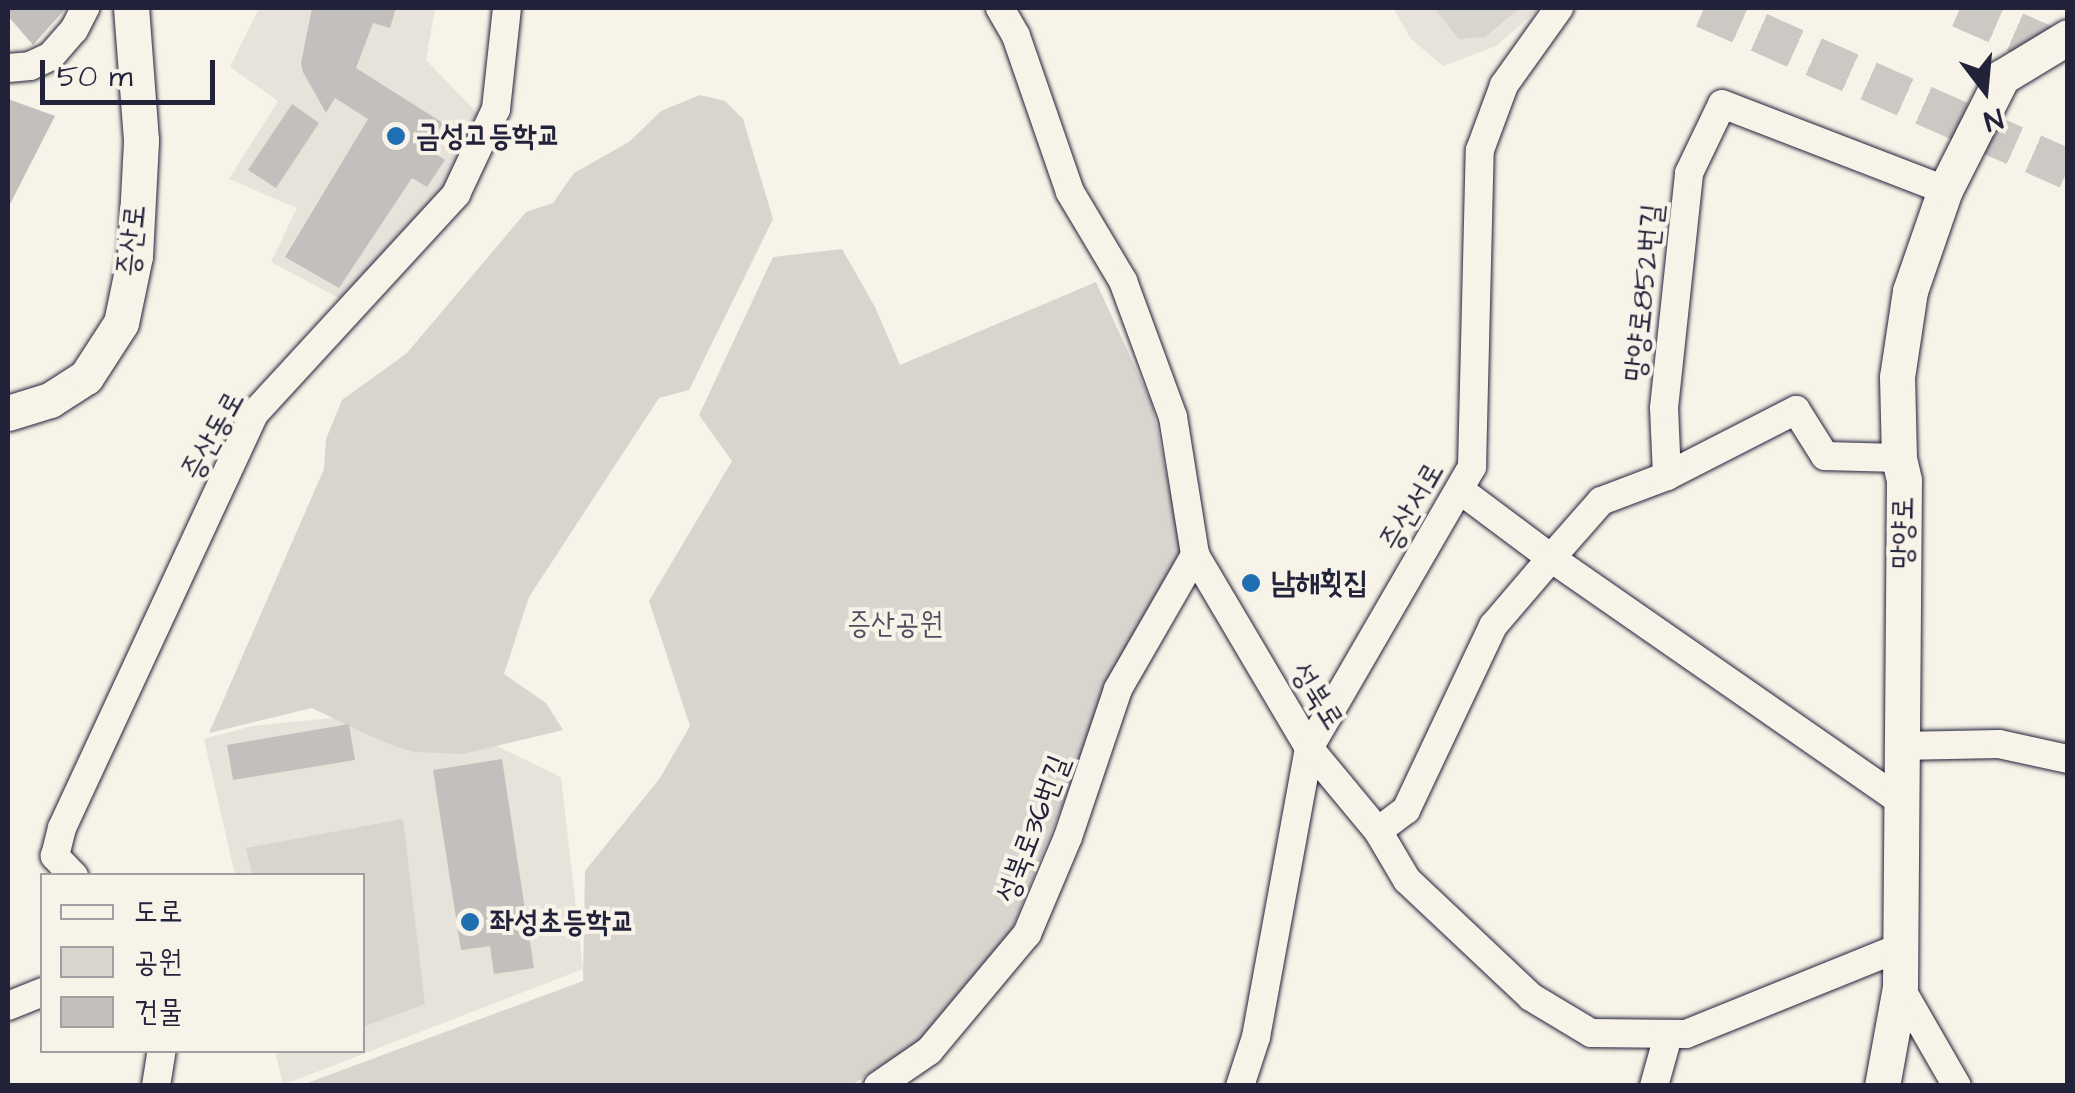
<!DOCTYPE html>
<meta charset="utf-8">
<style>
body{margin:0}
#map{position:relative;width:2075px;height:1093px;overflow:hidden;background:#f7f3e8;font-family:"Architects Daughter","Poor Story",sans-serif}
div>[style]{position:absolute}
.built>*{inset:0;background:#e7e3db}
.green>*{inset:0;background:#d8d5cf}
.building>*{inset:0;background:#c2bfbd}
.highway-tunnel>*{height:40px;margin-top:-20px;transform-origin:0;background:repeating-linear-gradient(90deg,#ccc9c5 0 40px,transparent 0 60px)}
.roads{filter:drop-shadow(0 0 2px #22223b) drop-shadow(0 0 2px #22223b)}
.minor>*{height:28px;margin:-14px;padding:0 14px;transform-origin:14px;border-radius:14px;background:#f7f3e8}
.major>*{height:35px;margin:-17.5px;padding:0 17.5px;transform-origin:17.5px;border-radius:17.5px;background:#f7f3e8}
.dots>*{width:28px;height:28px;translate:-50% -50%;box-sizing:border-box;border:5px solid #f7f3e8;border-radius:50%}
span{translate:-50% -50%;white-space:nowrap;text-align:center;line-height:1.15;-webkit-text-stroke:8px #f7f3e8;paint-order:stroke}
.poi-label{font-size:30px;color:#22223b;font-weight:700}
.left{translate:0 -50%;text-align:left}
.street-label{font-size:30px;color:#22223b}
.park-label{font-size:30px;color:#504f60}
.frame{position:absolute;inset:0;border:10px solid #22223b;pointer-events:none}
.legend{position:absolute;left:40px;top:873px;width:325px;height:180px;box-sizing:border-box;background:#f7f3e8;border:2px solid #a29fa3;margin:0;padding:12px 18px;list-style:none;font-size:30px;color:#22223b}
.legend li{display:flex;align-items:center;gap:20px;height:50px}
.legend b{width:50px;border:2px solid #a29fa3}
.north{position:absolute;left:1935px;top:40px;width:100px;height:100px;-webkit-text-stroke:8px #f7f3e8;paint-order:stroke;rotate:164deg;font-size:28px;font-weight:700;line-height:40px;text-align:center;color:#22223b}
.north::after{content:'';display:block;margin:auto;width:35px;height:45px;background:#22223b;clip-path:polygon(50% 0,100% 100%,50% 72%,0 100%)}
.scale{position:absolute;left:40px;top:60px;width:175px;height:45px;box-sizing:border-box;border:5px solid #22223b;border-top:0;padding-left:12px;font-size:30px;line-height:35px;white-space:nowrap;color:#22223b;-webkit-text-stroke:8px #f7f3e8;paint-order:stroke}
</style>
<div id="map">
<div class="built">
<div style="clip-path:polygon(259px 8px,435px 8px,426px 60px,481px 117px,448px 194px,352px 305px,271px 262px,297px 208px,229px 179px,278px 101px,230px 67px)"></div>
<div style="clip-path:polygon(1393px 8px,1540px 8px,1496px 46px,1443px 66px,1411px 39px)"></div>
<div style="clip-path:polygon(362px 715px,476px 736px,561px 777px,583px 969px,283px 1085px,275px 1051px,362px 1050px,362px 876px,235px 875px,204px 739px,252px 726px)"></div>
</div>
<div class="green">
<div style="clip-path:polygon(1434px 8px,1520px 8px,1485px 37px,1459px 39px)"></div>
<div style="clip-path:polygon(700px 95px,725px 101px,743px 119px,773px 219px,689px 390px,659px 398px,529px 597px,504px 674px,546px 703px,563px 730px,463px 754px,413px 752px,383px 742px,312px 708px,209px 733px,324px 469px,326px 439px,342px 400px,407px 353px,526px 212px,553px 203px,574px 173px,629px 142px,661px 111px)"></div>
<div style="clip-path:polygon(842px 249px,875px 307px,900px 365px,1096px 282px,1152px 404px,1184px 560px,1130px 640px,1005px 946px,931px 1033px,855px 1083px,299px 1086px,583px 981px,585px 871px,660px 778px,690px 726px,649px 601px,732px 461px,699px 415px,773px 257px)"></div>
<div style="clip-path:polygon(403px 819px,425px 1004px,363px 1027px,362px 876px,252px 875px,246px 848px)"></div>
</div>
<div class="building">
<div style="clip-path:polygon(8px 8px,66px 8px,33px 45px,8px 16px)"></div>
<div style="clip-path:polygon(312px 8px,396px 8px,390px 28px,373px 23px,356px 68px,443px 123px,427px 148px,445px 160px,427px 187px,412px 178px,339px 288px,285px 257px,368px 119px,335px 98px,326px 113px,303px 72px,301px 63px)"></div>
<div style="clip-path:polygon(8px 99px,55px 116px,8px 208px)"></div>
<div style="clip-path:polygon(292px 104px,319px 123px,276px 188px,248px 170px)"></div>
<div style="clip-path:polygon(349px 724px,355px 760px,233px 780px,227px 745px)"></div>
<div style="clip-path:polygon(502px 759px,534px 968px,494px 974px,490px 946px,461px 950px,433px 770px)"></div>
</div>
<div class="highway-tunnel">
<div style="left:1704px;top:8px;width:398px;rotate:23.9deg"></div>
<div style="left:1960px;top:8px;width:118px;rotate:23.5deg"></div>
</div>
<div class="roads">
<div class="minor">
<div style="left:1000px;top:8px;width:32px;rotate:60deg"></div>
<div style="left:1016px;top:36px;width:165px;rotate:70.9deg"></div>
<div style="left:1070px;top:192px;width:104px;rotate:59.2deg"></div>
<div style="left:1123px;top:281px;width:145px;rotate:69.8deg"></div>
<div style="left:1173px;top:417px;width:140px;rotate:80.9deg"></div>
<div style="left:1195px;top:555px;width:224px;rotate:59.4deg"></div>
<div style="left:1309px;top:748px;width:108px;rotate:50.3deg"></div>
<div style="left:1378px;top:831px;width:57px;rotate:59.4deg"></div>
<div style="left:1407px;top:880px;width:170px;rotate:43.3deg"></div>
<div style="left:1531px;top:997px;width:70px;rotate:31deg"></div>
<div style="left:1591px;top:1033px;width:95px;rotate:0.6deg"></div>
<div style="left:1686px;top:1034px;width:230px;rotate:-22deg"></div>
<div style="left:8px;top:68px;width:22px;rotate:-5deg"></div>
<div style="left:30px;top:66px;width:23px;rotate:-25deg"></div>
<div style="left:51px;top:56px;width:35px;rotate:-49deg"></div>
<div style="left:74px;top:30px;width:25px;rotate:-63deg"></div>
<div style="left:1667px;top:476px;width:145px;rotate:-27.1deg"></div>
<div style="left:1796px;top:410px;width:54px;rotate:57.8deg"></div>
<div style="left:1825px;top:456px;width:74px;rotate:1.5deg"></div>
<div style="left:1460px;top:490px;width:114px;rotate:36.8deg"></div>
<div style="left:1551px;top:558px;width:76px;rotate:-48.7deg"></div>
<div style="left:1601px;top:501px;width:71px;rotate:-20.7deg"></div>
<div style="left:1667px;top:476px;width:68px;rotate:-92.5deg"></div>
<div style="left:1664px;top:408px;width:236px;rotate:-83.9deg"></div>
<div style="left:1689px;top:173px;width:76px;rotate:-64.4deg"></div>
<div style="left:1722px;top:104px;width:239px;rotate:21.1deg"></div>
<div style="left:1900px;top:746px;width:99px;rotate:-1.2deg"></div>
<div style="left:1999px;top:744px;width:71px;rotate:12.3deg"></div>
<div style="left:1378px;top:831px;width:35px;rotate:-37deg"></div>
<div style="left:1406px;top:810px;width:204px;rotate:-64.7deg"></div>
<div style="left:1493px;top:626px;width:89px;rotate:-49.5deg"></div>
<div style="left:1551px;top:558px;width:425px;rotate:34.8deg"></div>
<div style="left:74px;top:876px;width:28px;rotate:-134deg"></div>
<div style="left:55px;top:856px;width:29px;rotate:-76deg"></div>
<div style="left:62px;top:828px;width:456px;rotate:-65.1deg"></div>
<div style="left:254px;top:414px;width:299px;rotate:-47.4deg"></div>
<div style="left:456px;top:194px;width:94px;rotate:-64.8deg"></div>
<div style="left:496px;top:109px;width:102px;rotate:-83.8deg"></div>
<div style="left:1900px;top:987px;width:114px;rotate:60.1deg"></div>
<div style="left:8px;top:1006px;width:37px;rotate:-22deg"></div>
<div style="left:156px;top:1086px;width:36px;rotate:-81deg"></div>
<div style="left:878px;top:1086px;width:62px;rotate:-34.5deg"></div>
<div style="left:929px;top:1051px;width:153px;rotate:-50.1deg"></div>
<div style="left:1027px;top:934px;width:105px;rotate:-67.1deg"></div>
<div style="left:1068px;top:837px;width:156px;rotate:-71.3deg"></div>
<div style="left:1118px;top:689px;width:155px;rotate:-60.1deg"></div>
<div style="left:1240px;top:1086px;width:52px;rotate:-71.9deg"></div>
<div style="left:1256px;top:1037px;width:294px;rotate:-79.6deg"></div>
<div style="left:1309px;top:748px;width:325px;rotate:-59.9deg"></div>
<div style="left:1472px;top:467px;width:317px;rotate:-88.6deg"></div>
<div style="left:1480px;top:150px;width:69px;rotate:-69.7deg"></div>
<div style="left:1504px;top:85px;width:95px;rotate:-54.5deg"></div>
<div style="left:1654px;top:1086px;width:52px;rotate:-74.4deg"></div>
</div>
<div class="major">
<div style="left:8px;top:413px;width:44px;rotate:-17.2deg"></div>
<div style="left:50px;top:400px;width:43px;rotate:-32.6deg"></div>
<div style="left:86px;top:377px;width:64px;rotate:-57.1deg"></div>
<div style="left:121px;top:323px;width:68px;rotate:-78.2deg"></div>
<div style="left:135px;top:256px;width:116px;rotate:-87deg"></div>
<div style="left:141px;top:140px;width:132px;rotate:-94.3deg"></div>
<div style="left:1882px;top:1086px;width:101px;rotate:-79.7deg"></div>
<div style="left:1900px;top:987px;width:507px;rotate:-89.55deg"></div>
<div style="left:1904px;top:480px;width:23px;rotate:-103deg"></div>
<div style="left:1899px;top:458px;width:81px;rotate:-91.4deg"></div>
<div style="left:1897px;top:377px;width:87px;rotate:-81.4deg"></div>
<div style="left:1910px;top:291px;width:107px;rotate:-70.9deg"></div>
<div style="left:1945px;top:190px;width:127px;rotate:-63.2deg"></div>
<div style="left:2002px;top:77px;width:77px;rotate:-31.2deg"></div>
</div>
</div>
<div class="dots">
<div style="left:396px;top:136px;background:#1f6fb2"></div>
<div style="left:1251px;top:583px;background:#1f6fb2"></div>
<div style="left:470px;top:922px;background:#1f6fb2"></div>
</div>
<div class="poi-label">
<span class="left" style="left:416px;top:136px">금성고등학교</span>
<span class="left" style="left:1271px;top:583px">남해횟집</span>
<span class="left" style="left:490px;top:922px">좌성초등학교</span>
</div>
<div class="street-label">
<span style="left:132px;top:241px;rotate:-84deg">증산로</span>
<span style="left:1644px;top:293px;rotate:-84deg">망양로852번길</span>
<span style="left:213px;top:436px;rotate:-61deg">증산동로</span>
<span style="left:1412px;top:507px;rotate:-60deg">증산서로</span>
<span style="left:1903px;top:533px;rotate:-89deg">망양로</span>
<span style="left:1317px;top:696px;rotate:58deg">성북로</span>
<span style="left:1033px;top:829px;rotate:-69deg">성북로36번길</span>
</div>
<div class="park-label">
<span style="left:895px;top:624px">증산공원</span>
</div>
<div class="frame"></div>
<ul class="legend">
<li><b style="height:12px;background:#f7f3e8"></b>도로</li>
<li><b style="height:28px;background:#d8d5cf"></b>공원</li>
<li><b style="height:28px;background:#c2bfbd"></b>건물</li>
</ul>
<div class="north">N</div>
<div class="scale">50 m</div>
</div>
